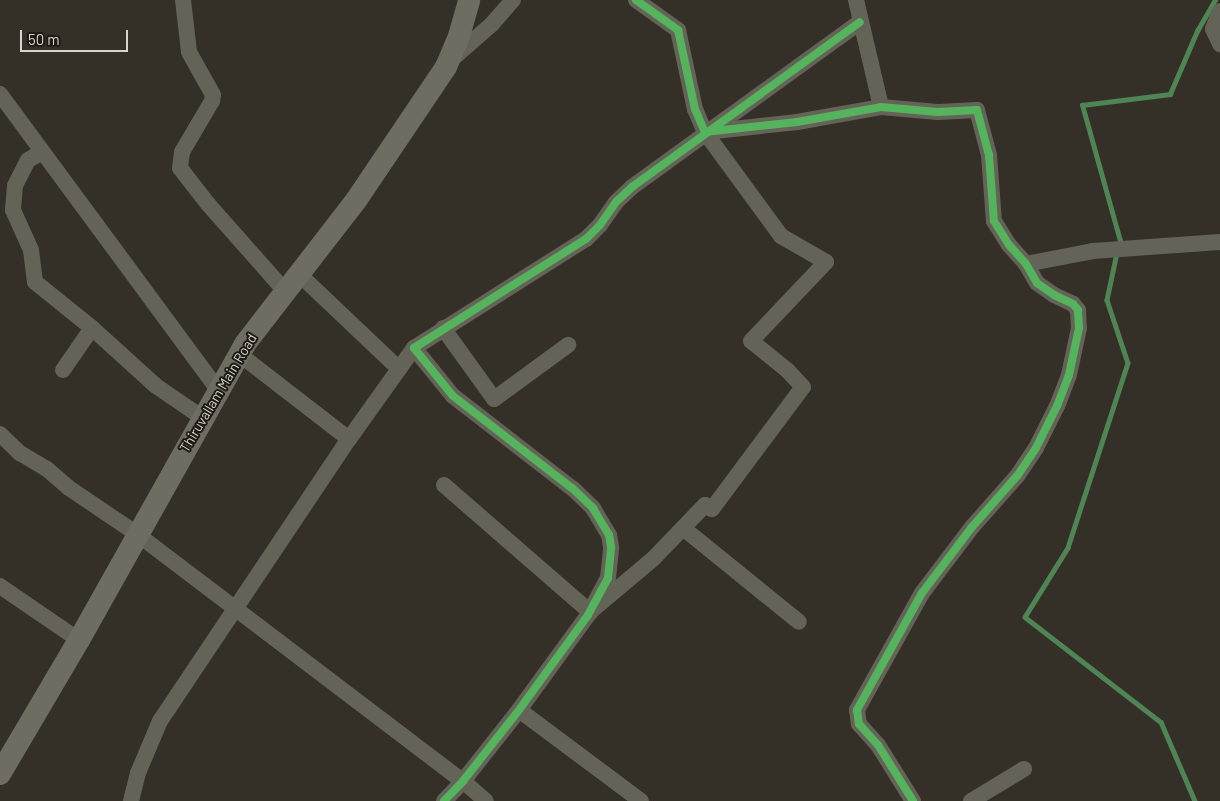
<!DOCTYPE html>
<style>
body{margin:0}
#map{position:relative;width:1220px;height:801px;overflow:hidden;background:#342f27;font-family:Barlow,sans-serif}
div>[style]{position:absolute}
.stream>*{height:4.5px;margin:-2.25px;padding:0 2.25px;transform-origin:2.25px;border-radius:2.25px;background:#4f8455}
.minor>*{height:16px;margin:-8px;padding:0 8px;transform-origin:8px;border-radius:8px;background:#636358}
.secondary>*{height:22px;margin:-11px;padding:0 11px;transform-origin:11px;border-radius:11px;background:#6d6d62}
.cycleway>*{height:8px;margin:-4px;padding:0 4px;transform-origin:4px;border-radius:4px;background:#56b35d}
span{translate:-50% -50%;white-space:nowrap;text-align:center;line-height:1.15;-webkit-text-stroke:4px #1d1913;paint-order:stroke}
.street-label{font-size:14px;color:#d9d4cb}
.scale{position:absolute;left:20px;top:30px;width:108px;height:22px;box-sizing:border-box;border:2px solid #d9d4cb;border-top:0;padding-left:6px;font-size:15px;line-height:18px;white-space:nowrap;color:#d9d4cb;-webkit-text-stroke:4px #1d1913;paint-order:stroke}
</style>
<div id="map">
<div class="stream">
<div style="left:1119px;top:245px;width:4px;rotate:-76deg"></div>
<div style="left:1120px;top:241px;width:141px;rotate:-105.6deg"></div>
<div style="left:1082px;top:105px;width:89px;rotate:-7.1deg"></div>
<div style="left:1170px;top:94px;width:69px;rotate:-66.8deg"></div>
<div style="left:1197px;top:31px;width:36px;rotate:-60deg"></div>
<div style="left:1117px;top:253px;width:48px;rotate:102deg"></div>
<div style="left:1107px;top:300px;width:66px;rotate:71.6deg"></div>
<div style="left:1128px;top:363px;width:194px;rotate:108deg"></div>
<div style="left:1068px;top:548px;width:81px;rotate:121.9deg"></div>
<div style="left:1025px;top:617px;width:172px;rotate:37.7deg"></div>
<div style="left:1161px;top:722px;width:86px;rotate:66.7deg"></div>
</div>
<div class="minor">
<div style="left:183px;top:0;width:52px;rotate:83.4deg"></div>
<div style="left:189px;top:52px;width:49px;rotate:60.8deg"></div>
<div style="left:213px;top:95px;width:6px;rotate:99deg"></div>
<div style="left:212px;top:101px;width:59px;rotate:120.5deg"></div>
<div style="left:182px;top:152px;width:16px;rotate:97deg"></div>
<div style="left:180px;top:168px;width:46px;rotate:52.1deg"></div>
<div style="left:208px;top:204px;width:116px;rotate:48.5deg"></div>
<div style="left:636px;top:0;width:52px;rotate:35.5deg"></div>
<div style="left:678px;top:30px;width:81px;rotate:77.9deg"></div>
<div style="left:695px;top:109px;width:25px;rotate:67deg"></div>
<div style="left:705px;top:132px;width:93px;rotate:-6.2deg"></div>
<div style="left:797px;top:122px;width:85px;rotate:-10.1deg"></div>
<div style="left:881px;top:107px;width:57px;rotate:5deg"></div>
<div style="left:938px;top:112px;width:39px;rotate:-3deg"></div>
<div style="left:977px;top:110px;width:47px;rotate:75.1deg"></div>
<div style="left:989px;top:155px;width:66px;rotate:85.7deg"></div>
<div style="left:994px;top:221px;width:28px;rotate:58deg"></div>
<div style="left:1009px;top:245px;width:25px;rotate:48deg"></div>
<div style="left:1026px;top:264px;width:22px;rotate:60deg"></div>
<div style="left:1037px;top:283px;width:21px;rotate:35deg"></div>
<div style="left:1054px;top:295px;width:21px;rotate:25deg"></div>
<div style="left:1073px;top:304px;width:8px;rotate:50deg"></div>
<div style="left:1078px;top:310px;width:18px;rotate:87deg"></div>
<div style="left:1079px;top:328px;width:48px;rotate:102deg"></div>
<div style="left:1069px;top:375px;width:33px;rotate:111deg"></div>
<div style="left:1057px;top:406px;width:47px;rotate:116.6deg"></div>
<div style="left:1036px;top:448px;width:34px;rotate:124deg"></div>
<div style="left:1017px;top:476px;width:68px;rotate:131.4deg"></div>
<div style="left:972px;top:527px;width:83px;rotate:127.1deg"></div>
<div style="left:922px;top:593px;width:134px;rotate:119.1deg"></div>
<div style="left:857px;top:710px;width:14px;rotate:82deg"></div>
<div style="left:859px;top:724px;width:28px;rotate:48deg"></div>
<div style="left:878px;top:745px;width:66px;rotate:58deg"></div>
<div style="left:856px;top:0;width:110px;rotate:76.8deg"></div>
<div style="left:1220px;top:11px;width:19px;rotate:111deg"></div>
<div style="left:1213px;top:29px;width:17px;rotate:65deg"></div>
<div style="left:451px;top:60px;width:55px;rotate:-41.3deg"></div>
<div style="left:492px;top:24px;width:32px;rotate:-49deg"></div>
<div style="left:0;top:94px;width:368px;rotate:53.6deg"></div>
<div style="left:42px;top:152px;width:16px;rotate:150deg"></div>
<div style="left:28px;top:160px;width:29px;rotate:117deg"></div>
<div style="left:15px;top:186px;width:24px;rotate:95deg"></div>
<div style="left:13px;top:210px;width:44px;rotate:65.8deg"></div>
<div style="left:31px;top:250px;width:32px;rotate:83deg"></div>
<div style="left:35px;top:282px;width:73px;rotate:38.9deg"></div>
<div style="left:92px;top:328px;width:86px;rotate:42.2deg"></div>
<div style="left:156px;top:386px;width:57px;rotate:34.2deg"></div>
<div style="left:1026px;top:264px;width:68px;rotate:-11deg"></div>
<div style="left:1093px;top:251px;width:127px;rotate:-4.1deg"></div>
<div style="left:299px;top:274px;width:138px;rotate:43.5deg"></div>
<div style="left:443px;top:328px;width:87px;rotate:54.3deg"></div>
<div style="left:494px;top:399px;width:92px;rotate:-36.1deg"></div>
<div style="left:239px;top:354px;width:139px;rotate:37.7deg"></div>
<div style="left:63px;top:370px;width:51px;rotate:-55.4deg"></div>
<div style="left:0;top:434px;width:28px;rotate:44deg"></div>
<div style="left:20px;top:453px;width:31px;rotate:31deg"></div>
<div style="left:47px;top:469px;width:29px;rotate:41deg"></div>
<div style="left:69px;top:488px;width:82px;rotate:34.1deg"></div>
<div style="left:137px;top:534px;width:409px;rotate:37.2deg"></div>
<div style="left:463px;top:781px;width:30px;rotate:41deg"></div>
<div style="left:444px;top:485px;width:194px;rotate:41deg"></div>
<div style="left:590px;top:612px;width:82px;rotate:-40.1deg"></div>
<div style="left:653px;top:559px;width:75px;rotate:-46.1deg"></div>
<div style="left:705px;top:505px;width:8px;rotate:30deg"></div>
<div style="left:712px;top:509px;width:152px;rotate:-53.3deg"></div>
<div style="left:803px;top:387px;width:23px;rotate:-133deg"></div>
<div style="left:787px;top:370px;width:46px;rotate:-141.1deg"></div>
<div style="left:751px;top:341px;width:109px;rotate:-46.5deg"></div>
<div style="left:826px;top:262px;width:52px;rotate:-150deg"></div>
<div style="left:781px;top:236px;width:129px;rotate:-126.2deg"></div>
<div style="left:683px;top:528px;width:149px;rotate:39deg"></div>
<div style="left:0;top:586px;width:96px;rotate:34.4deg"></div>
<div style="left:519px;top:710px;width:152px;rotate:36.7deg"></div>
<div style="left:131px;top:801px;width:29px;rotate:-76deg"></div>
<div style="left:138px;top:773px;width:56px;rotate:-67.1deg"></div>
<div style="left:160px;top:721px;width:339px;rotate:-56.2deg"></div>
<div style="left:349px;top:439px;width:112px;rotate:-54.5deg"></div>
<div style="left:444px;top:801px;width:28px;rotate:-46deg"></div>
<div style="left:463px;top:781px;width:90px;rotate:-51.7deg"></div>
<div style="left:519px;top:710px;width:117px;rotate:-54deg"></div>
<div style="left:588px;top:615px;width:42px;rotate:-61.6deg"></div>
<div style="left:608px;top:578px;width:31px;rotate:-84deg"></div>
<div style="left:611px;top:547px;width:12px;rotate:-99deg"></div>
<div style="left:609px;top:535px;width:31px;rotate:-121deg"></div>
<div style="left:593px;top:508px;width:28px;rotate:-136deg"></div>
<div style="left:573px;top:489px;width:152px;rotate:-142.2deg"></div>
<div style="left:453px;top:396px;width:62px;rotate:-129.1deg"></div>
<div style="left:414px;top:348px;width:204px;rotate:-32.4deg"></div>
<div style="left:586px;top:239px;width:20px;rotate:-45deg"></div>
<div style="left:600px;top:225px;width:28px;rotate:-55deg"></div>
<div style="left:616px;top:202px;width:22px;rotate:-43deg"></div>
<div style="left:632px;top:187px;width:281px;rotate:-35.9deg"></div>
<div style="left:971px;top:801px;width:62px;rotate:-31.1deg"></div>
</div>
<div class="secondary">
<div style="left:0;top:774px;width:156px;rotate:-59.5deg"></div>
<div style="left:79px;top:640px;width:339px;rotate:-60.7deg"></div>
<div style="left:245px;top:344px;width:183px;rotate:-52.3deg"></div>
<div style="left:357px;top:199px;width:159px;rotate:-56deg"></div>
<div style="left:446px;top:67px;width:34px;rotate:-67deg"></div>
<div style="left:459px;top:36px;width:37px;rotate:-74deg"></div>
</div>
<div class="cycleway">
<div style="left:636px;top:0;width:52px;rotate:35.5deg"></div>
<div style="left:678px;top:30px;width:81px;rotate:77.9deg"></div>
<div style="left:695px;top:109px;width:25px;rotate:67deg"></div>
<div style="left:705px;top:132px;width:93px;rotate:-6.2deg"></div>
<div style="left:797px;top:122px;width:85px;rotate:-10.1deg"></div>
<div style="left:881px;top:107px;width:57px;rotate:5deg"></div>
<div style="left:938px;top:112px;width:39px;rotate:-3deg"></div>
<div style="left:977px;top:110px;width:47px;rotate:75.1deg"></div>
<div style="left:989px;top:155px;width:66px;rotate:85.7deg"></div>
<div style="left:994px;top:221px;width:28px;rotate:58deg"></div>
<div style="left:1009px;top:245px;width:25px;rotate:48deg"></div>
<div style="left:1026px;top:264px;width:22px;rotate:60deg"></div>
<div style="left:1037px;top:283px;width:21px;rotate:35deg"></div>
<div style="left:1054px;top:295px;width:21px;rotate:25deg"></div>
<div style="left:1073px;top:304px;width:8px;rotate:50deg"></div>
<div style="left:1078px;top:310px;width:18px;rotate:87deg"></div>
<div style="left:1079px;top:328px;width:48px;rotate:102deg"></div>
<div style="left:1069px;top:375px;width:33px;rotate:111deg"></div>
<div style="left:1057px;top:406px;width:47px;rotate:116.6deg"></div>
<div style="left:1036px;top:448px;width:34px;rotate:124deg"></div>
<div style="left:1017px;top:476px;width:68px;rotate:131.4deg"></div>
<div style="left:972px;top:527px;width:83px;rotate:127.1deg"></div>
<div style="left:922px;top:593px;width:134px;rotate:119.1deg"></div>
<div style="left:857px;top:710px;width:14px;rotate:82deg"></div>
<div style="left:859px;top:724px;width:28px;rotate:48deg"></div>
<div style="left:878px;top:745px;width:66px;rotate:58deg"></div>
<div style="left:444px;top:801px;width:28px;rotate:-46deg"></div>
<div style="left:463px;top:781px;width:90px;rotate:-51.7deg"></div>
<div style="left:519px;top:710px;width:117px;rotate:-54deg"></div>
<div style="left:588px;top:615px;width:42px;rotate:-61.6deg"></div>
<div style="left:608px;top:578px;width:31px;rotate:-84deg"></div>
<div style="left:611px;top:547px;width:12px;rotate:-99deg"></div>
<div style="left:609px;top:535px;width:31px;rotate:-121deg"></div>
<div style="left:593px;top:508px;width:28px;rotate:-136deg"></div>
<div style="left:573px;top:489px;width:152px;rotate:-142.2deg"></div>
<div style="left:453px;top:396px;width:62px;rotate:-129.1deg"></div>
<div style="left:414px;top:348px;width:204px;rotate:-32.4deg"></div>
<div style="left:586px;top:239px;width:20px;rotate:-45deg"></div>
<div style="left:600px;top:225px;width:28px;rotate:-55deg"></div>
<div style="left:616px;top:202px;width:22px;rotate:-43deg"></div>
<div style="left:632px;top:187px;width:281px;rotate:-35.9deg"></div>
</div>
<div class="street-label">
<span style="left:218px;top:393px;rotate:-59deg">Thiruvallam Main Road</span>
</div>
<div class="scale">50 m</div>
</div>
